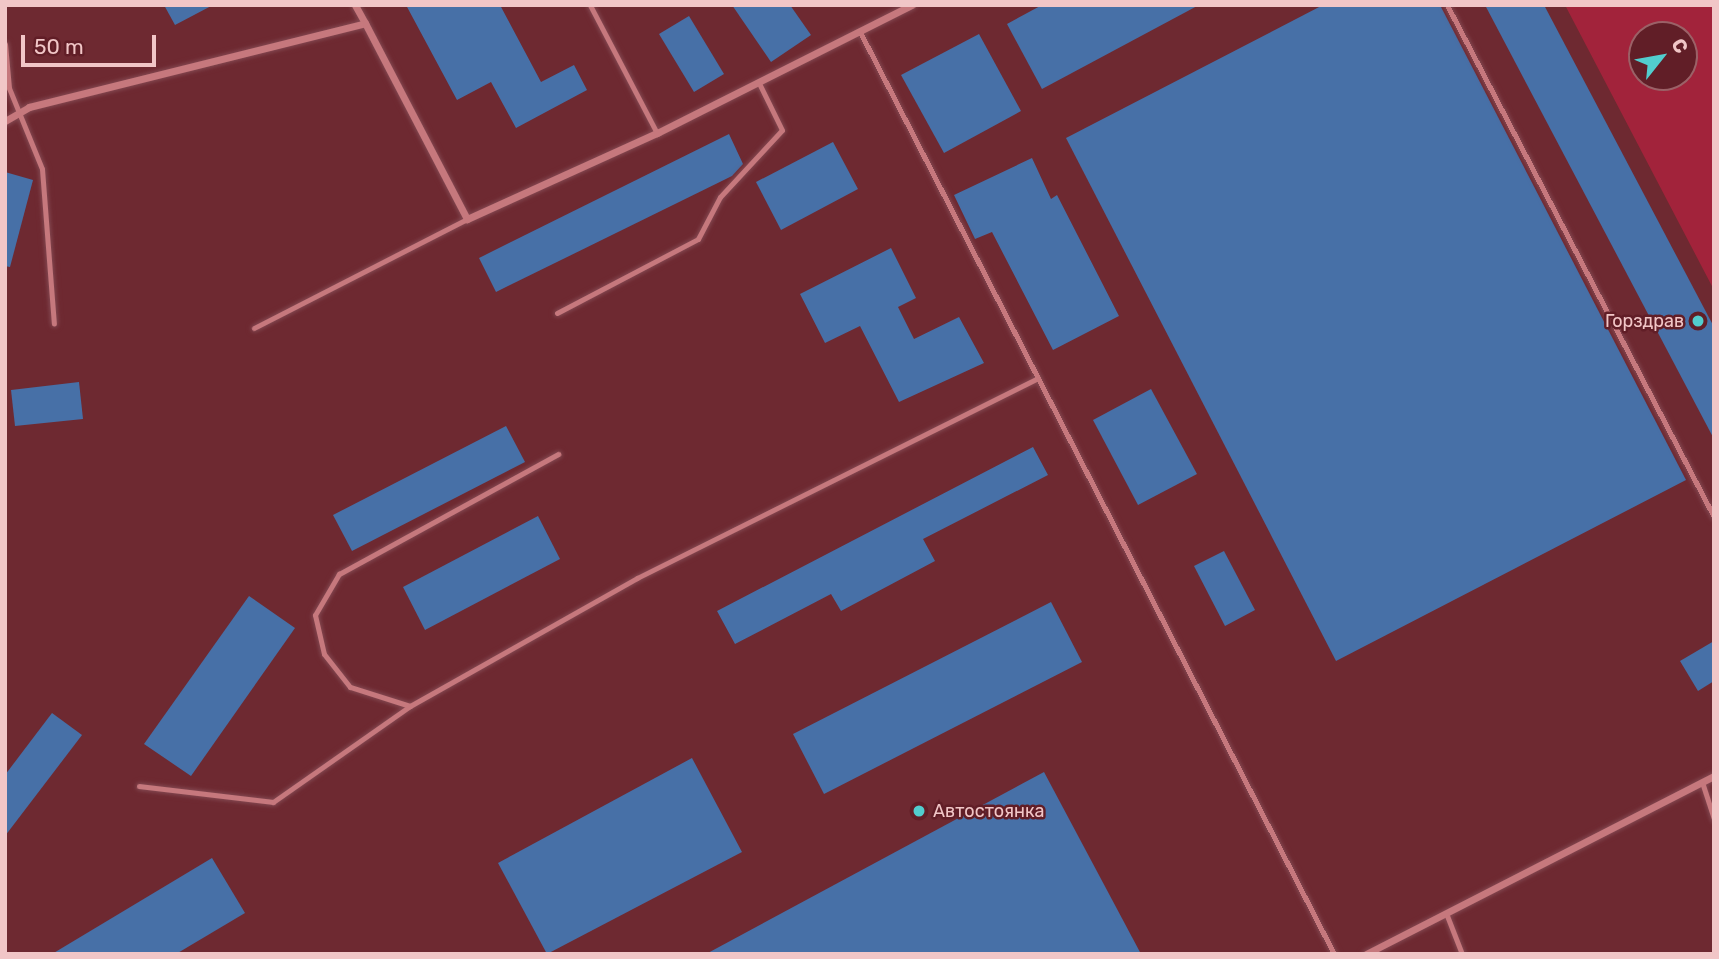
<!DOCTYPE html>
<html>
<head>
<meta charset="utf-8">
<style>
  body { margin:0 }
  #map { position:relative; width:1719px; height:959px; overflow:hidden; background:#6e2931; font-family:Rubik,sans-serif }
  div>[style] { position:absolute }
  .green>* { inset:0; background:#a2233b }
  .building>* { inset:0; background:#4770a7 }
  .roads { filter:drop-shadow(0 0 2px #834851) drop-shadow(0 0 2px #834851) }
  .lane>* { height:5px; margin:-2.5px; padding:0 2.5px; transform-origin:2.5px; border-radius:2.5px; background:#c6787d }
  .street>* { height:7px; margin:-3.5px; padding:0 3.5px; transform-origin:3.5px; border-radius:3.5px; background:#c6787d }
  .dots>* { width:19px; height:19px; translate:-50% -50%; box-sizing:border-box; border:4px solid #611e27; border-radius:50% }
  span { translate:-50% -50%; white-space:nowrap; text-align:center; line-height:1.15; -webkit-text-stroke:5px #611e27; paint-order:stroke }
  .poi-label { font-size:18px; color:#f1c6c7 }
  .right { translate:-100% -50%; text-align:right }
  .left { translate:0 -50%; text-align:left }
  .frame { position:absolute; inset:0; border:7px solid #f1c6c7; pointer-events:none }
  .north { position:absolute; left:1628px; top:21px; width:70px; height:70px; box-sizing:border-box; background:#611e27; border:2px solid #9b6167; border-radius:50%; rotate:59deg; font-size:19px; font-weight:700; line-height:28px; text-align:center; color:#f1c6c7 }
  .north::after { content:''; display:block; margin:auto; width:24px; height:32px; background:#52cdce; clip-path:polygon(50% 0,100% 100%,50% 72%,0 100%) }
  .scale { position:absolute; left:21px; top:35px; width:135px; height:32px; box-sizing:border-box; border:4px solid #f1c6c7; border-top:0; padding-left:9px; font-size:21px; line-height:24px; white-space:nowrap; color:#f1c6c7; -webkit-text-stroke:5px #611e27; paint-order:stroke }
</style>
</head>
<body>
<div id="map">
  <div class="green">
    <i style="clip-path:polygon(evenodd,1565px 5px,1714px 5px,1714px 290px,1565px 5px,1642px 35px,1684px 35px,1684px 77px,1642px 77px,1642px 35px)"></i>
  </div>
  <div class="building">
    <i style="clip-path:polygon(164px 5px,213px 5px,175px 25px)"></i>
    <i style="clip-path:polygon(406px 5px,500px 5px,541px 82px,574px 65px,587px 90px,516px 128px,491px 82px,457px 100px)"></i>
    <i style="clip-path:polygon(732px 5px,790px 5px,811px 35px,771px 62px)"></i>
    <i style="clip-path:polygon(1042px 5px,1199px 5px,1042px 89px,1007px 24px)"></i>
    <i style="clip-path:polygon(1323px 5px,1440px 5px,1686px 480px,1336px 661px,1066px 138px)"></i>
    <i style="clip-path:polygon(1485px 5px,1544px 5px,1714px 327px,1714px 439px)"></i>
    <i style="clip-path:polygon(689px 16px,724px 74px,694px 92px,659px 34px)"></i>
    <i style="clip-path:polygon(979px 34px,1021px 111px,944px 153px,901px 75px)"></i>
    <i style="clip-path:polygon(729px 134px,743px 164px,732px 176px,496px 292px,479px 258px)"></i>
    <i style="clip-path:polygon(833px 142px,858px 189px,781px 230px,756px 182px)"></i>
    <i style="clip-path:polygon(1032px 158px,1051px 199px,1057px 195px,1119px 316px,1053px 350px,992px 232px,975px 239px,954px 195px)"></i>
    <i style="clip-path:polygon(5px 172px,33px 180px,10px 267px,5px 266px)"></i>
    <i style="clip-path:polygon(891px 248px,916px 298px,898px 307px,914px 339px,959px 317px,984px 363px,899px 402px,860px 326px,825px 343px,800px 294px)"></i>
    <i style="clip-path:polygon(79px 382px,83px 419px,15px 426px,11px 390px)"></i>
    <i style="clip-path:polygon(1151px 389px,1197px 474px,1138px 505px,1093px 420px)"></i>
    <i style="clip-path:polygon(506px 426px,525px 462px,352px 551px,333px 515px)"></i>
    <i style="clip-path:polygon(1033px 447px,1048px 475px,923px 539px,935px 561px,841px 611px,831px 594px,735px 644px,717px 611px)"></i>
    <i style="clip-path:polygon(538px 516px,560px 559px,425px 630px,403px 587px)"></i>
    <i style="clip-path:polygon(1224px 551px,1255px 610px,1225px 626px,1194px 566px)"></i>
    <i style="clip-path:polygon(249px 596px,295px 628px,191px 776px,144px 744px)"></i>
    <i style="clip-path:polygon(1051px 602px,1082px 662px,824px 794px,793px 734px)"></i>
    <i style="clip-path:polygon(1714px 641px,1714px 681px,1698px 691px,1680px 661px)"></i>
    <i style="clip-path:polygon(52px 713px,82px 735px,5px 836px,5px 775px)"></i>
    <i style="clip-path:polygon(692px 758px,742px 852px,547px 954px,498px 863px)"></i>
    <i style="clip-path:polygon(1044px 772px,1141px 954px,706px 954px)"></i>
    <i style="clip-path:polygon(212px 858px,245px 913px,176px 954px,52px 954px)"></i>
  </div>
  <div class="roads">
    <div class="lane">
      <i style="left:590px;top:5px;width:144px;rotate:62.4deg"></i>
      <i style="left:1447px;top:5px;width:577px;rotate:62.46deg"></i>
      <i style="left:860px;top:32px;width:1037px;rotate:62.79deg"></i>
      <i style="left:5px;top:44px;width:44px;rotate:84.8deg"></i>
      <i style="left:9px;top:88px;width:87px;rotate:67.8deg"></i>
      <i style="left:42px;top:169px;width:155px;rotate:85.6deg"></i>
      <i style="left:557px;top:313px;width:159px;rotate:-27.7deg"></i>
      <i style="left:698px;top:239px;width:47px;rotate:-62.4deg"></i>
      <i style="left:720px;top:197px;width:91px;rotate:-47.2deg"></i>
      <i style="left:782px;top:130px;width:52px;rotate:-116.1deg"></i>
      <i style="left:254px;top:328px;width:239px;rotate:-27.1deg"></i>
      <i style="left:410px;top:706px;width:63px;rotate:-162.4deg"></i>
      <i style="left:350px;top:687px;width:42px;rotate:-128.2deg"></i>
      <i style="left:324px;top:654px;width:40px;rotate:-103deg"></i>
      <i style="left:315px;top:615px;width:48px;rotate:-59.7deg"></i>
      <i style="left:339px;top:574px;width:250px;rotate:-28.7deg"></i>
      <i style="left:1702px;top:782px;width:39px;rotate:72deg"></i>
      <i style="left:139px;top:786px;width:135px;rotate:6.8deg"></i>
      <i style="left:273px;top:802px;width:167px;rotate:-35deg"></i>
      <i style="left:410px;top:706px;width:261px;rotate:-29.4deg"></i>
      <i style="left:637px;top:578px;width:448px;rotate:-26.5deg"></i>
      <i style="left:1446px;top:913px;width:44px;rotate:68.7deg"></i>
    </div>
    <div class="street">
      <i style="left:355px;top:5px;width:21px;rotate:61deg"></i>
      <i style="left:5px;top:121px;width:28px;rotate:-30deg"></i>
      <i style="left:29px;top:107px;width:346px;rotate:-14deg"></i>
      <i style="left:365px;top:23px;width:221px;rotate:62.5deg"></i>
      <i style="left:467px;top:219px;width:209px;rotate:-24.4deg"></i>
      <i style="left:657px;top:133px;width:285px;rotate:-26.7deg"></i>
      <i style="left:1366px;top:954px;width:391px;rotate:-27.1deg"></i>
    </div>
  </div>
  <div class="dots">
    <i style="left:1698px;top:321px;background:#52cdce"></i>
    <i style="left:919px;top:811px;background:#52cdce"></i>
  </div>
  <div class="poi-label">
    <span class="right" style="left:1684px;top:321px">Горздрав</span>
    <span class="left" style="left:933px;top:811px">Автостоянка</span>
  </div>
  <div class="frame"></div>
  <div class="north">С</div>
  <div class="scale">50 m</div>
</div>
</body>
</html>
